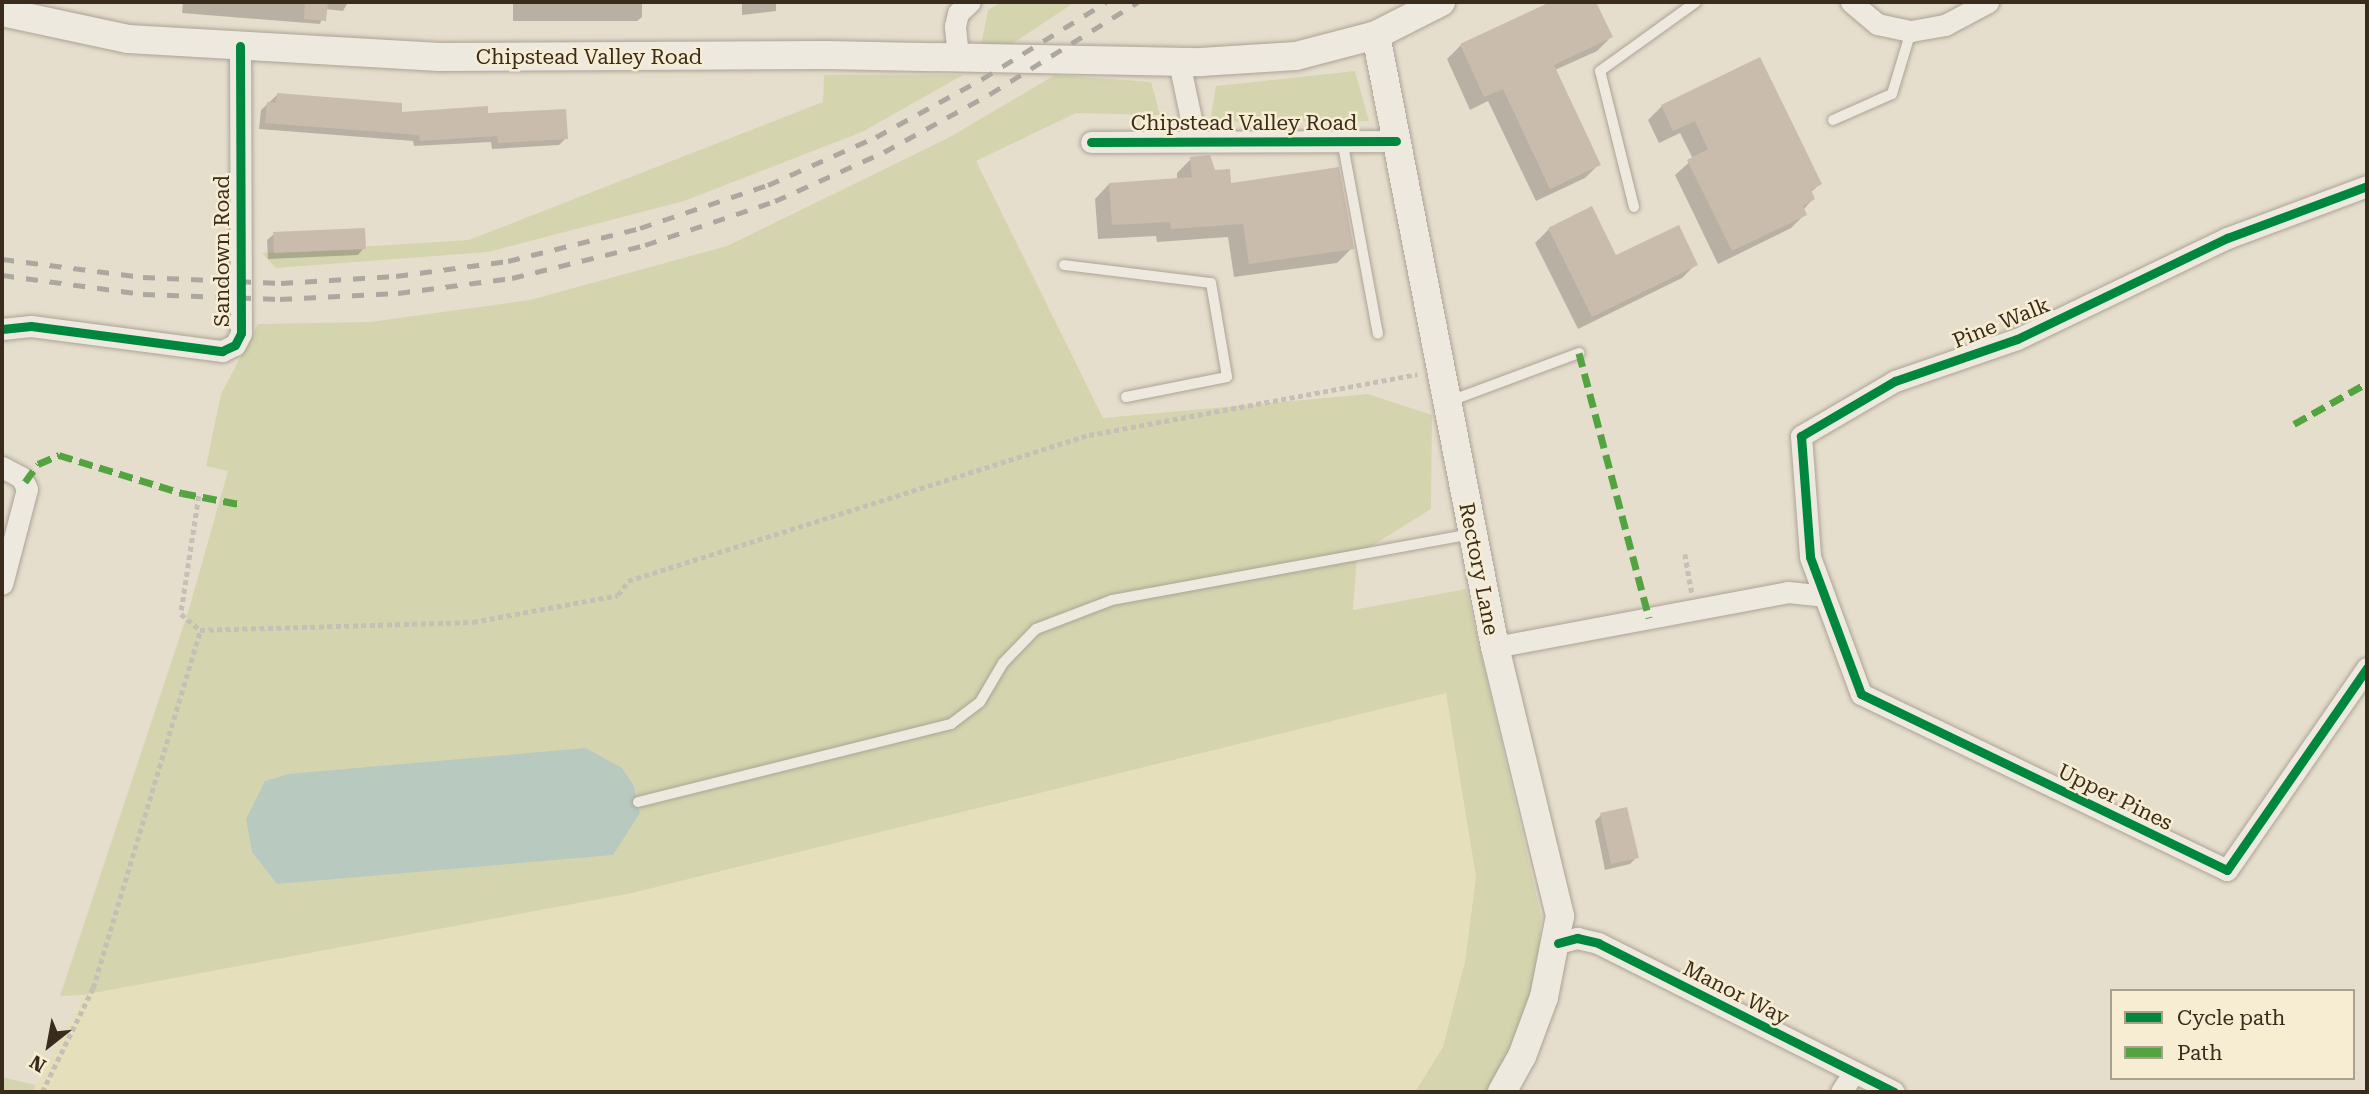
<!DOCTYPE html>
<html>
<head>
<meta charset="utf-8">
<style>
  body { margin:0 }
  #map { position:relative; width:2369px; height:1094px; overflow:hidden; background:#e6decc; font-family:"Roboto Serif",serif }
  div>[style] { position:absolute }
  .farmland>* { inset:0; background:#e6dfbc }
  .green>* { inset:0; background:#d4d5ae }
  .water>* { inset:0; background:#b8cabf }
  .shadow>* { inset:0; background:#0003 }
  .building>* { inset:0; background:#c9bcad }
  .path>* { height:4.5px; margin-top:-2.25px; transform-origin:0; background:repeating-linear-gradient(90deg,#c6bfb5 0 5px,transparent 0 8.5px) }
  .roads { filter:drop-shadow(0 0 2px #aba395) drop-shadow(0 0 2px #aba395) }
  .lane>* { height:10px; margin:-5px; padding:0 5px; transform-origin:5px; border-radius:5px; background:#ede9df }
  .street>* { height:21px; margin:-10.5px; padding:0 10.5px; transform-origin:10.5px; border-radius:10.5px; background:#ede9df }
  .secondary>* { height:28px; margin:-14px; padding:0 14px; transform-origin:14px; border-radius:14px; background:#ede9df }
  .rail>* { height:5px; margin-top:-2.5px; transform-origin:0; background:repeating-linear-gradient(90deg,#aca89f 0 12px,transparent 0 24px) }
  .quiet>* { height:7px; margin-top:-3.5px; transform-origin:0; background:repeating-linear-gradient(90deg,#53a441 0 14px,transparent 0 21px) }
  .cycleway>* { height:9px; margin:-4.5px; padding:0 4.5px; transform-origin:4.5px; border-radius:4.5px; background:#00873e }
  span { translate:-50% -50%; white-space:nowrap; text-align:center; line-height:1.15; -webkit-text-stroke:5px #f7edd2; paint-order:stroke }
  .street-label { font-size:21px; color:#392c1d }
  .frame { position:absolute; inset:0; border:4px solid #392c1d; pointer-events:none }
  .legend { position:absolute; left:2110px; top:989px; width:245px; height:91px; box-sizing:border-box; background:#f7edd2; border:2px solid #aba08a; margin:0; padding:9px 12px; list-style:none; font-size:21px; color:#392c1d }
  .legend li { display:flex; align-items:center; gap:14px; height:35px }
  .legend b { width:35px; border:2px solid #aba08a }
  .north { position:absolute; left:14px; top:1010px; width:70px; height:70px; -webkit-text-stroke:5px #f7edd2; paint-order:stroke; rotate:211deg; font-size:19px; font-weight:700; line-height:28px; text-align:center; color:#392c1d }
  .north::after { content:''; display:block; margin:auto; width:24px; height:32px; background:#392c1d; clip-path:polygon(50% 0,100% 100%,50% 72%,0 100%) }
</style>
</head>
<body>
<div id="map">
  <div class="farmland">
    <i style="clip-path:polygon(1446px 693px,1476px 877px,1465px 962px,1443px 1047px,1415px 1092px,33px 1092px,83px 995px,633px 893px)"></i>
  </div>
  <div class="green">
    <i style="clip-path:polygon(1002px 2px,1075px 2px,1012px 44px,981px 45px,988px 10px)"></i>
    <i style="clip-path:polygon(1355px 71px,1369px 121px,1210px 122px,1216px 86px)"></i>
    <i style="clip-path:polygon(824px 75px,963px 75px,862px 132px,684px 201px,488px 252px,276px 268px,262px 253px,469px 240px,823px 102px)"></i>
    <i style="clip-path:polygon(evenodd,1055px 75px,1151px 82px,1160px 115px,1076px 113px,976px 161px,1103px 418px,1368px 394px,1432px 415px,1431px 509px,1357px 555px,1353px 610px,1466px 589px,1541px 916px,1537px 973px,1518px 1039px,1487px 1092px,1415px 1092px,1443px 1047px,1465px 962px,1476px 877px,1446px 693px,632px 893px,83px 995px,60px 996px,189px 609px,228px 471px,206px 466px,221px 394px,258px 324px,370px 322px,530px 300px,727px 246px,950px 137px,1055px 75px,634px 786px,640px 813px,246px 819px,254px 805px,634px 786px)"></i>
    <i style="clip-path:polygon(2px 1077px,35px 1085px,33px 1092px,2px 1092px)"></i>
  </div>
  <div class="water">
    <i style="clip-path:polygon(586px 748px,622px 768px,634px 786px,640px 813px,613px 855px,277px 884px,252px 852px,246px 819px,265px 781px,288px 774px)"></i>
  </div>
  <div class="shadow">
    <i style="clip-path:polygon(183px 2px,348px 2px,343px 11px,325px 9px,320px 24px,182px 13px)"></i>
    <i style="clip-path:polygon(513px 2px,642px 2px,642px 17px,637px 21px,513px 21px)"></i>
    <i style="clip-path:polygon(742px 2px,776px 2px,776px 11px,742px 15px)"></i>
    <i style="clip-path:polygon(1554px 2px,1594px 2px,1611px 37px,1597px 51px,1555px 70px,1599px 164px,1585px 178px,1536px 201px,1488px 101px,1470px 110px,1447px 59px,1461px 45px)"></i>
    <i style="clip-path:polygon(1759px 59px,1820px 184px,1810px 193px,1813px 199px,1803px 210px,1805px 214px,1791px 228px,1718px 264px,1675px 175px,1693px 159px,1680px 133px,1659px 143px,1648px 120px,1662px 106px)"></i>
    <i style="clip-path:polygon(277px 95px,400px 113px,486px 115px,566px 138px,559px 145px,492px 149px,491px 142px,414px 146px,413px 141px,259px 129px,261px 110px)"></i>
    <i style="clip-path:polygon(1191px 159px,1229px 185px,1352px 248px,1337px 263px,1234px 277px,1228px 237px,1157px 242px,1156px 236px,1098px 239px,1095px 199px,1109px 184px,1177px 180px,1177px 173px)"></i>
    <i style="clip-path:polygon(1549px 229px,1615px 258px,1696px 264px,1682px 278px,1578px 329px,1535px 243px)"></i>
    <i style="clip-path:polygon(274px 234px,364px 248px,358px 255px,268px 259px,267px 240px)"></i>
    <i style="clip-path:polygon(1601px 815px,1637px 857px,1630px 864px,1605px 870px,1595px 821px)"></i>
  </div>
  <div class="building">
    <i style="clip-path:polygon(305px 2px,328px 2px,326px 21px,304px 19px)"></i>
    <i style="clip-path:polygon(1550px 2px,1596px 2px,1613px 37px,1554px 65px,1601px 165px,1550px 189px,1503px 89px,1484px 97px,1460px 44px)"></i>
    <i style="clip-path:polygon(1760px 57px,1822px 184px,1811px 190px,1815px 199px,1803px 206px,1807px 215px,1732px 251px,1687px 160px,1708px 149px,1695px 121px,1673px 131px,1661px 105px)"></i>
    <i style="clip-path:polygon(277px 93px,402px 103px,402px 112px,488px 106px,488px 113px,566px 109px,568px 139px,498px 143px,497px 136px,420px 141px,419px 135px,265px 123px,267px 102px,276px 103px)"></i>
    <i style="clip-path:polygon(1210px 155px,1215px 170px,1230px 169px,1231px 183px,1339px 167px,1354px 249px,1249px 264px,1243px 224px,1171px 229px,1170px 222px,1112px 225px,1109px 183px,1192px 177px,1190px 157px)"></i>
    <i style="clip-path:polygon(1592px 206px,1616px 255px,1679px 225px,1698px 265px,1592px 317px,1548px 228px)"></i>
    <i style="clip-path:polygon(365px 228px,366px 249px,274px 253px,273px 232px)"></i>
    <i style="clip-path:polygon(1627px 807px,1639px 858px,1611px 864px,1600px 813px)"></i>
  </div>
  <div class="path">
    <i style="left:199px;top:496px;width:119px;rotate:98.7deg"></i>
    <i style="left:181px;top:614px;width:25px;rotate:40deg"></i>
    <i style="left:200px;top:630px;width:273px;rotate:-1.7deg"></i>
    <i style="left:473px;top:622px;width:147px;rotate:-10.5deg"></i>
    <i style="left:618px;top:595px;width:17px;rotate:-54deg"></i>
    <i style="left:628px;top:581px;width:484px;rotate:-17.6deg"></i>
    <i style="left:1089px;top:435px;width:334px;rotate:-10.5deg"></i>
    <i style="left:1685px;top:554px;width:39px;rotate:80deg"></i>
    <i style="left:42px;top:1092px;width:116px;rotate:-63.9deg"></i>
    <i style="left:93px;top:988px;width:373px;rotate:-73.3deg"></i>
  </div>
  <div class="roads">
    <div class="lane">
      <i style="left:1833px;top:120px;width:64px;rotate:-23.8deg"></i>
      <i style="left:1892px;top:94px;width:66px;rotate:-73.2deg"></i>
      <i style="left:1342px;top:140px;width:197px;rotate:79.5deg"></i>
      <i style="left:1634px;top:207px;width:140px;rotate:-104deg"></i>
      <i style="left:1600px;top:71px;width:118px;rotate:-35.7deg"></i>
      <i style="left:1064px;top:265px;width:148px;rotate:7deg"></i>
      <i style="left:1211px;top:283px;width:95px;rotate:80.3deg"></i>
      <i style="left:1227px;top:377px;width:103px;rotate:168.8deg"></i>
      <i style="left:1450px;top:401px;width:138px;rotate:-20.4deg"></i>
      <i style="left:638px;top:802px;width:323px;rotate:-14deg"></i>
      <i style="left:951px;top:724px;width:36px;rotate:-37deg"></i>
      <i style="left:980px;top:702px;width:45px;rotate:-59.5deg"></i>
      <i style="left:1003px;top:663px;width:47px;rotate:-45.9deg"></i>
      <i style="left:1036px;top:629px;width:81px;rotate:-20.9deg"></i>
      <i style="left:1112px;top:600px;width:366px;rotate:-10.4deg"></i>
    </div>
    <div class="street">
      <i style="left:1851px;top:2px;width:34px;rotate:40deg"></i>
      <i style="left:1877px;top:24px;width:35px;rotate:12deg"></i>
      <i style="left:1911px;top:31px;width:35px;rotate:-10deg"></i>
      <i style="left:1945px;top:25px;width:49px;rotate:-28.1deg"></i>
      <i style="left:958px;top:56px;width:30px;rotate:-96deg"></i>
      <i style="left:955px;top:26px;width:13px;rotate:-77deg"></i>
      <i style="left:958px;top:13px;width:16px;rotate:-43deg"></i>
      <i style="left:1179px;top:62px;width:78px;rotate:78.1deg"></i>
      <i style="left:1091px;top:142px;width:305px;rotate:-0.2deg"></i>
      <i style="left:2367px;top:186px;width:149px;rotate:159.6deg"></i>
      <i style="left:2227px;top:238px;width:233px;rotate:154.3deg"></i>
      <i style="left:2017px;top:339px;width:129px;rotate:161deg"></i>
      <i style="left:1895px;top:381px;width:109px;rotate:149.7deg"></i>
      <i style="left:1801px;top:436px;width:121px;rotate:85.7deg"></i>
      <i style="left:1810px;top:557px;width:146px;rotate:69.6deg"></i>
      <i style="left:1861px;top:694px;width:406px;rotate:25.7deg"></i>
      <i style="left:2227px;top:870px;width:246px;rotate:-55.3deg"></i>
      <i style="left:2px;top:329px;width:29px;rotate:-6deg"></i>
      <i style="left:31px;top:326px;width:193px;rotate:7.5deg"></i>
      <i style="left:222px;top:351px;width:14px;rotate:-25deg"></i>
      <i style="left:235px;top:345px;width:13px;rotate:-63deg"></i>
      <i style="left:241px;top:333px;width:287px;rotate:-90.2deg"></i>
      <i style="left:2px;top:467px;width:21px;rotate:28deg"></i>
      <i style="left:21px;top:477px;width:13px;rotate:63deg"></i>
      <i style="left:27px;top:489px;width:98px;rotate:104.7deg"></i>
      <i style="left:1495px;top:647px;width:298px;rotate:-10.6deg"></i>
      <i style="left:1788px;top:592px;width:36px;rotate:6deg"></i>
      <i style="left:1558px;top:943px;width:20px;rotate:-15deg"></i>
      <i style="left:1577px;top:938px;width:22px;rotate:13deg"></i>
      <i style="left:1598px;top:943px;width:331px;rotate:26.7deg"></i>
      <i style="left:1841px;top:1092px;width:24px;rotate:-57deg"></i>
    </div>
    <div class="secondary">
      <i style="left:2px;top:12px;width:129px;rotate:12.1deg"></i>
      <i style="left:128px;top:39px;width:312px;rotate:3.3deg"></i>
      <i style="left:439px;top:57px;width:386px;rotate:-0.3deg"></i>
      <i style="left:825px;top:55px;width:376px;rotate:1.1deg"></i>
      <i style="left:1201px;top:62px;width:95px;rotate:-3.6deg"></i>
      <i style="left:1296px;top:56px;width:83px;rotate:-14.7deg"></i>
      <i style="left:1376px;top:35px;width:73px;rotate:-26.9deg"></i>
      <i style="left:1376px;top:35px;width:623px;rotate:79deg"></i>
      <i style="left:1495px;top:647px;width:277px;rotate:76.4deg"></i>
      <i style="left:1560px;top:916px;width:83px;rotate:101.2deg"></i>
      <i style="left:1544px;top:997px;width:63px;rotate:110.4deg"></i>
      <i style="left:1522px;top:1056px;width:41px;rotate:119.1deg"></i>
    </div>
  </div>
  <div class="rail">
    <i style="left:2px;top:259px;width:142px;rotate:7.3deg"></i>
    <i style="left:143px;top:277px;width:138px;rotate:2.5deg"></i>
    <i style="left:281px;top:283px;width:115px;rotate:-3.5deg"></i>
    <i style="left:396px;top:276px;width:113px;rotate:-7.6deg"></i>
    <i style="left:508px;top:261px;width:136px;rotate:-14deg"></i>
    <i style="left:640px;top:228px;width:135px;rotate:-18.6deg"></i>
    <i style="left:768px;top:185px;width:118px;rotate:-24deg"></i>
    <i style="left:876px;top:137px;width:121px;rotate:-28.7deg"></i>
    <i style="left:982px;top:79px;width:146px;rotate:-31.8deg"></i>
    <i style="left:2px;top:275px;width:142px;rotate:7.7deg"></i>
    <i style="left:143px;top:294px;width:137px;rotate:2.1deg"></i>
    <i style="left:280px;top:299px;width:118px;rotate:-2.9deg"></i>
    <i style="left:398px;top:293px;width:115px;rotate:-7.5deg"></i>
    <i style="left:512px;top:278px;width:137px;rotate:-13.9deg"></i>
    <i style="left:645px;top:245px;width:137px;rotate:-18.7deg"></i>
    <i style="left:775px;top:201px;width:120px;rotate:-24.2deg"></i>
    <i style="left:884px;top:152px;width:121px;rotate:-28.7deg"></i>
    <i style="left:990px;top:94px;width:174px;rotate:-31.9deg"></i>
  </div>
  <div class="quiet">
    <i style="left:1579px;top:353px;width:274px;rotate:75.2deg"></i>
    <i style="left:2294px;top:424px;width:84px;rotate:-29.3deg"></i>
    <i style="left:25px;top:482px;width:22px;rotate:-54deg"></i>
    <i style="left:38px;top:464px;width:23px;rotate:-23deg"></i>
    <i style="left:59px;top:455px;width:129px;rotate:17.2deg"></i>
    <i style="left:182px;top:493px;width:58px;rotate:10.9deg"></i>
  </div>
  <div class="cycleway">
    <i style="left:1091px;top:142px;width:305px;rotate:-0.2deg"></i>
    <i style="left:2367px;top:186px;width:149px;rotate:159.6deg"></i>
    <i style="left:2227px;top:238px;width:233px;rotate:154.3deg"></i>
    <i style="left:2017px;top:339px;width:129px;rotate:161deg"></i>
    <i style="left:1895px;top:381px;width:109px;rotate:149.7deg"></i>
    <i style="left:1801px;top:436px;width:121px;rotate:85.7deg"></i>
    <i style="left:1810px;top:557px;width:146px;rotate:69.6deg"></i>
    <i style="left:1861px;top:694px;width:406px;rotate:25.7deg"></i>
    <i style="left:2227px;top:870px;width:246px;rotate:-55.3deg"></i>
    <i style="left:2px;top:329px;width:29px;rotate:-6deg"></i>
    <i style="left:31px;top:326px;width:193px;rotate:7.5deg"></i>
    <i style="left:222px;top:351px;width:14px;rotate:-25deg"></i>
    <i style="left:235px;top:345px;width:13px;rotate:-63deg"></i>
    <i style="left:241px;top:333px;width:287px;rotate:-90.2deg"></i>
    <i style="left:1558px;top:943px;width:20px;rotate:-15deg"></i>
    <i style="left:1577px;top:938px;width:22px;rotate:13deg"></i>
    <i style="left:1598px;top:943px;width:331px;rotate:26.7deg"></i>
  </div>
  <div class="street-label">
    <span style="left:589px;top:57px">Chipstead Valley Road</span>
    <span style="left:1244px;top:123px">Chipstead Valley Road</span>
    <span style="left:222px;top:251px;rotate:-90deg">Sandown Road</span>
    <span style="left:2001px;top:323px;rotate:-22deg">Pine Walk</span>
    <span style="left:1479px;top:569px;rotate:79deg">Rectory Lane</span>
    <span style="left:2115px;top:797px;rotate:26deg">Upper Pines</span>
    <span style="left:1736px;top:993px;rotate:27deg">Manor Way</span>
  </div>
  <div class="frame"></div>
  <ul class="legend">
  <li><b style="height:9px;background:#00873e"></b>Cycle path</li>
  <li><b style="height:9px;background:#53a441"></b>Path</li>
  </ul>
  <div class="north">N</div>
</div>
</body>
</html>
